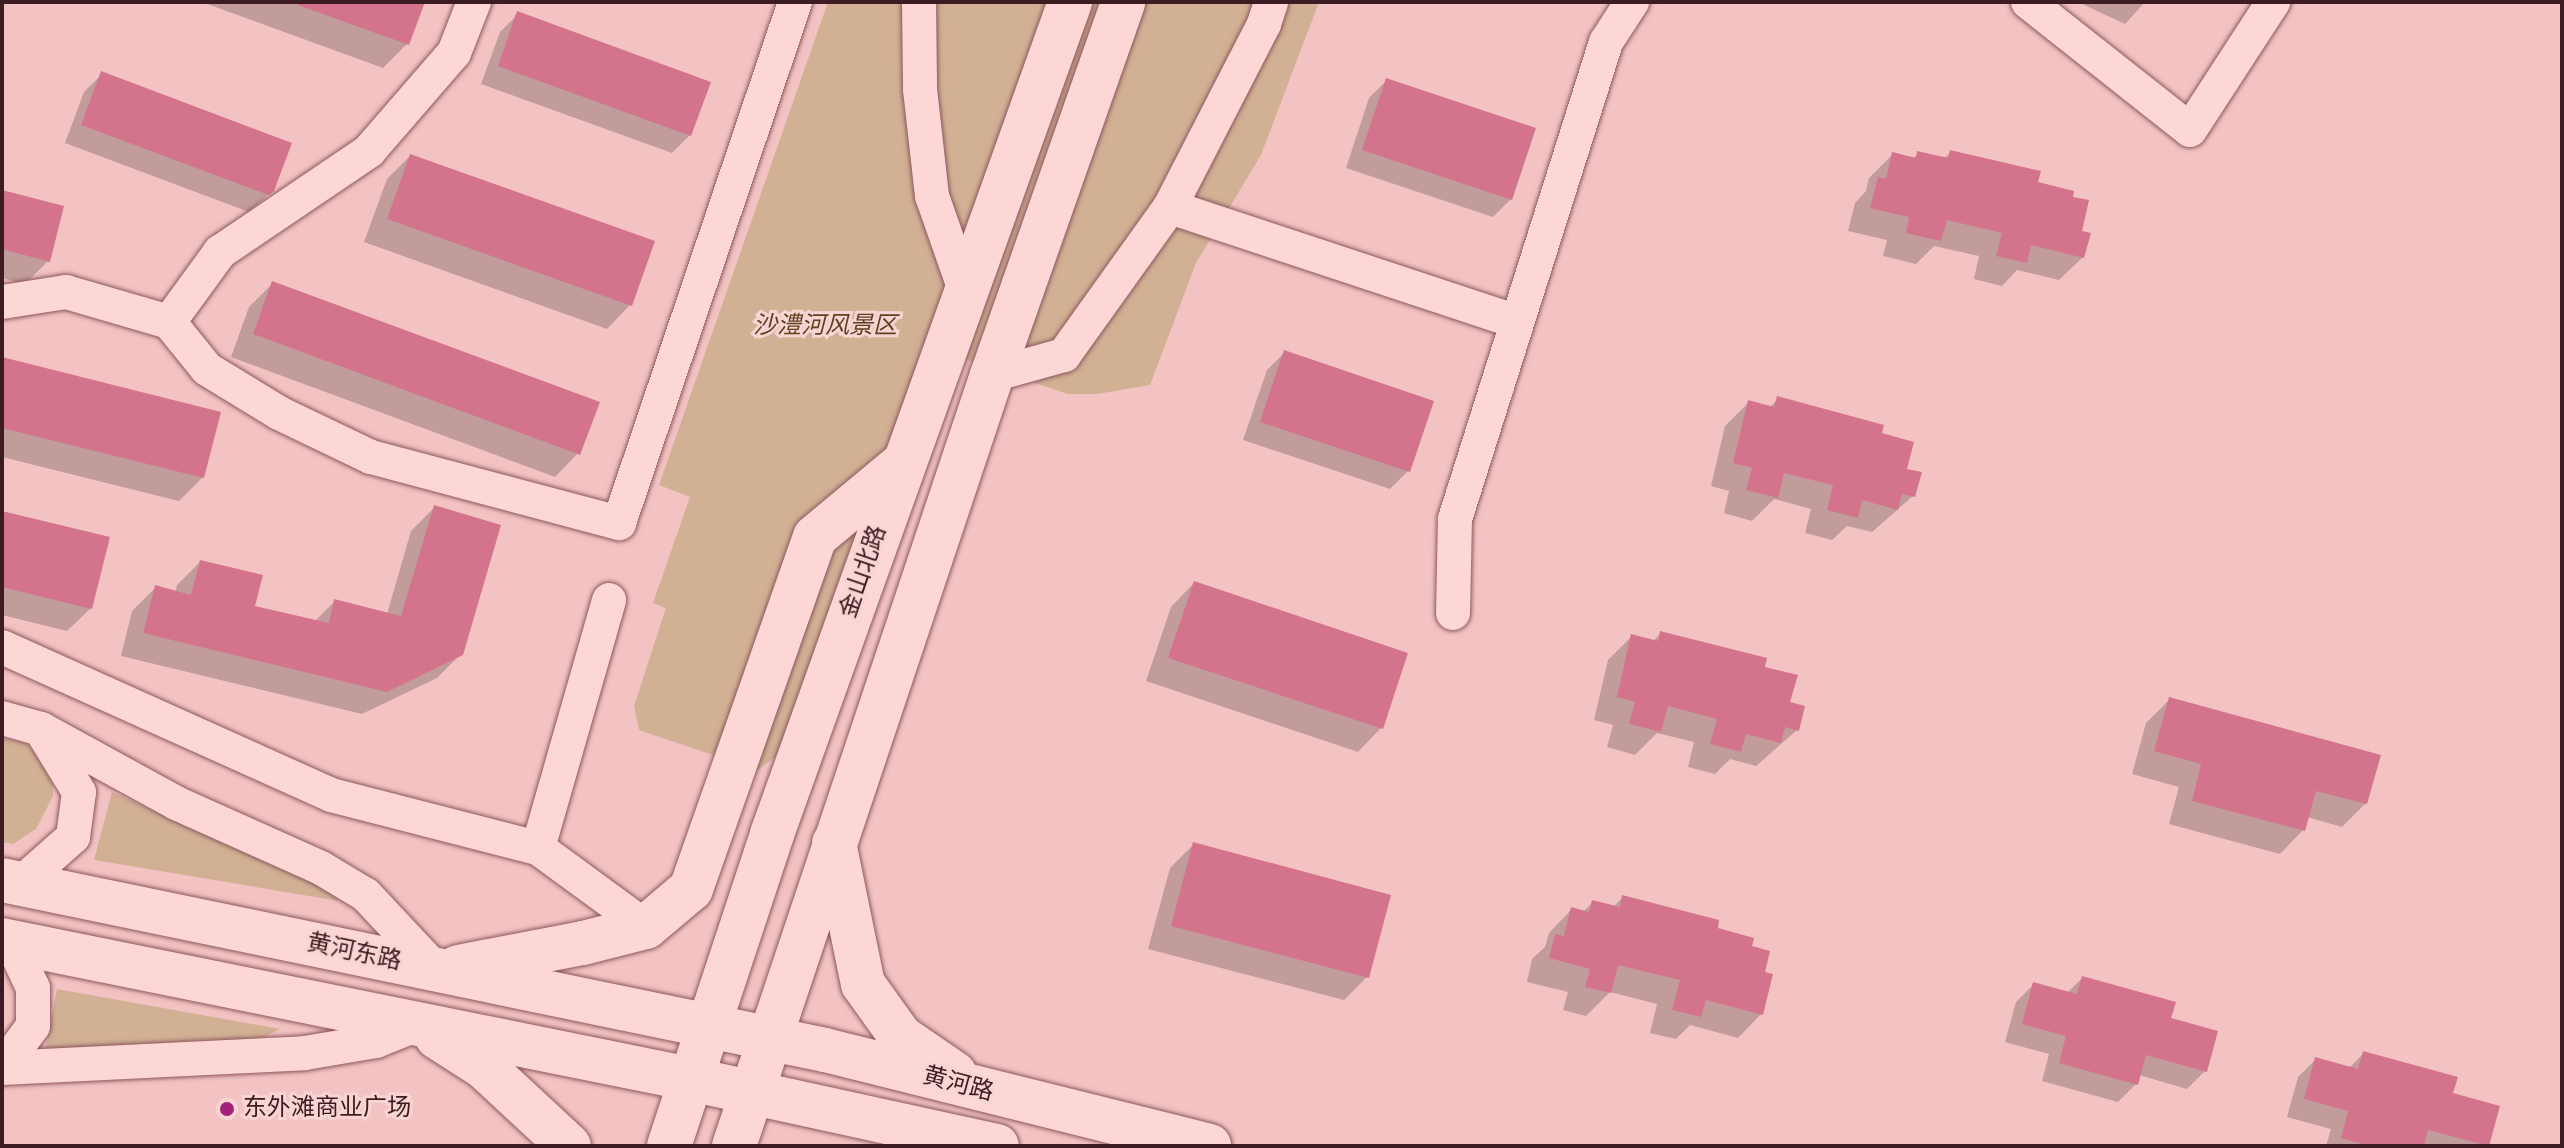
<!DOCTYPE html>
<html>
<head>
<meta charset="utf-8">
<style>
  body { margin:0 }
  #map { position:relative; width:2564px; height:1148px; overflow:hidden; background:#f2c3c2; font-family:Spectral,"Noto Sans SC",serif }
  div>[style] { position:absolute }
  .green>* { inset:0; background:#d2b094 }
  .shadow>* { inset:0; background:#0003 }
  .building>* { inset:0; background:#d4748c }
  .roads { filter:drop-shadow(0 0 2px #8e575e) drop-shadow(0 0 2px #8e575e) }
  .minor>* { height:34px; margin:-17px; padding:0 17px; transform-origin:17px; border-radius:17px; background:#fcd7d6 }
  .secondary>* { height:44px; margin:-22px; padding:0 22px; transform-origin:22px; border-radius:22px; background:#fcd7d6 }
  .dots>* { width:22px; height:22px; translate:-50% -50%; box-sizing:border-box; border:4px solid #f9d4d2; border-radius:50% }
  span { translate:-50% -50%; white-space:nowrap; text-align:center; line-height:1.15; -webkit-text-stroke:6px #f9d4d2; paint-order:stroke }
  .park-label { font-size:24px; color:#5b4321; font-style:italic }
  .street-label { font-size:24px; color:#3c1c22 }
  .poi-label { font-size:24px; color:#3c1c22 }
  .left { translate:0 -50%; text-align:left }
  .frame { position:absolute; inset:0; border:4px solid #3c1c22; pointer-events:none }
</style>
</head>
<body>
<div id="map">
  <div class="green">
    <i style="clip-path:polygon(828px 2px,1319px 2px,1261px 155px,1196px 263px,1150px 385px,1097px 394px,1068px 394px,929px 347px,785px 749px,758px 770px,639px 730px,634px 706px,666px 608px,653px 603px,690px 497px,659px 485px)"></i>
    <i style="clip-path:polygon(2px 738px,25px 743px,52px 768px,53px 796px,36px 829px,13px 844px,2px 842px)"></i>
    <i style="clip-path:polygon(112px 792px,326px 888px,339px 901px,94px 860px)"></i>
    <i style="clip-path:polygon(57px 989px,280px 1029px,256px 1041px,45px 1053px)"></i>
  </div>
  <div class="shadow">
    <i style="clip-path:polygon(202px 2px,422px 2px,407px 44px,383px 68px)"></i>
    <i style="clip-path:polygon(2078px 2px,2145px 2px,2125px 24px)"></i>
    <i style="clip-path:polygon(518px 14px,690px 135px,672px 153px,481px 84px,500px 32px)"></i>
    <i style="clip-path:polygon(102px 74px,273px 190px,249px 212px,65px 143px,84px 92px)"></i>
    <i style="clip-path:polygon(1387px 80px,1511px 199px,1493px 217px,1346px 168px,1369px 98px)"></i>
    <i style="clip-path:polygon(1951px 152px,2071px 198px,2083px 257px,2059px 280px,2017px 270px,2002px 286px,1974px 279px,1979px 256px,1934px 246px,1916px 264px,1883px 256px,1887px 240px,1848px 231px,1855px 203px,1866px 191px,1869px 178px,1893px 154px,1912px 159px,1918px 154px,1943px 159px)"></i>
    <i style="clip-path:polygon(410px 156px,652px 242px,630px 305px,607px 329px,364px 242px,387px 179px)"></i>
    <i style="clip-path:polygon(2px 192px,48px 261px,25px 284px,2px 278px)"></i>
    <i style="clip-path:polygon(273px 283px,578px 453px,555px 477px,231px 357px,249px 307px)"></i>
    <i style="clip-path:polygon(1285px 352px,1408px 471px,1390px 489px,1243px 440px,1267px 370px)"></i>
    <i style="clip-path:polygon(2px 359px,203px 477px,179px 501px,2px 457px)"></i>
    <i style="clip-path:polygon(1778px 399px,1879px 434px,1905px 470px,1913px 496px,1872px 532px,1847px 526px,1832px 540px,1805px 533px,1811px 509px,1774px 499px,1752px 521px,1724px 513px,1729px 491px,1711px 486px,1725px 426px,1749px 402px,1769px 408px)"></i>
    <i style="clip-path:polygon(435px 507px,461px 654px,437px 678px,362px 714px,121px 656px,132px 611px,155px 588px,175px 593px,177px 585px,200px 562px,253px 607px,314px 622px,335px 601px,387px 614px,411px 531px)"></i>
    <i style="clip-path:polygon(2px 513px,91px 608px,67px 631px,2px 615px)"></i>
    <i style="clip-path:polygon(1194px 583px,1381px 728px,1358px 752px,1146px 681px,1171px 607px)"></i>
    <i style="clip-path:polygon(1661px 633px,1763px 668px,1788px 704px,1797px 730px,1756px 766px,1730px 759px,1715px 774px,1688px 767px,1694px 742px,1657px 733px,1635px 755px,1607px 747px,1613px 725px,1594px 720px,1608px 660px,1632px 636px,1652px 642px)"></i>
    <i style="clip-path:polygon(2169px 700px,2366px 803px,2342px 827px,2307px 817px,2303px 830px,2280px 854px,2169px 824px,2179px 787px,2132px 774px,2146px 723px)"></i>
    <i style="clip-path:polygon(1194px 844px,1367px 977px,1344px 1000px,1148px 949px,1170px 868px)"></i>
    <i style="clip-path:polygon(1623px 897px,1715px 930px,1750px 948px,1762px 973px,1761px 1014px,1738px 1038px,1690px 1025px,1676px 1039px,1650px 1033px,1657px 1004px,1610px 992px,1586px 1016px,1563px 1010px,1568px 992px,1527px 982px,1532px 959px,1545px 947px,1549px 933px,1572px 909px,1583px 912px,1593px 902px,1613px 907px)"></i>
    <i style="clip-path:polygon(2082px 978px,2169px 1020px,2205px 1071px,2187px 1089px,2139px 1075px,2136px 1084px,2118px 1102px,2042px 1081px,2049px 1054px,2005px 1042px,2016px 1002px,2034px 984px,2067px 993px)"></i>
    <i style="clip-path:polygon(2364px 1053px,2451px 1095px,2498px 1108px,2487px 1146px,2326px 1146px,2331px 1129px,2287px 1117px,2298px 1077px,2316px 1059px,2349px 1068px)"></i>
  </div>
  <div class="building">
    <i style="clip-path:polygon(299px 2px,425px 2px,409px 45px,298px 5px)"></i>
    <i style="clip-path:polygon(517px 11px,711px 82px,691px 136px,498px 66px)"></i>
    <i style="clip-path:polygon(101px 71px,292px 143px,274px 191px,269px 195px,81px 125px)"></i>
    <i style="clip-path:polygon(1386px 78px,1536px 128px,1512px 200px,1362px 150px)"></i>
    <i style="clip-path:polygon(1950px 150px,2041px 171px,2038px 182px,2074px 191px,2073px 197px,2089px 200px,2082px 231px,2091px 233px,2084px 258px,2031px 245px,2027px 263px,1996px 256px,2002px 233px,1947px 220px,1941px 241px,1906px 233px,1909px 217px,1870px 208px,1878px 177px,1886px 179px,1892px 152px,1916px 158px,1917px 151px,1948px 158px)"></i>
    <i style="clip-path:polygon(410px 154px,655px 241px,632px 306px,387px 219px)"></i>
    <i style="clip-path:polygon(2px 190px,64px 206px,50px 262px,2px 249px)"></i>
    <i style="clip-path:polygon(272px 281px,600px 402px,580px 455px,253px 334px)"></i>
    <i style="clip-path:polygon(1284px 350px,1434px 401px,1410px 472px,1260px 422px)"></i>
    <i style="clip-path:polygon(2px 357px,221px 412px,204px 478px,2px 428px)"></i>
    <i style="clip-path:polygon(1777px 396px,1884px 425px,1882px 433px,1914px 442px,1907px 469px,1922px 472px,1915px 497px,1902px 494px,1898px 510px,1862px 500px,1858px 518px,1827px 510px,1833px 485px,1784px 473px,1778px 498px,1746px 490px,1752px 468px,1733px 463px,1748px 400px,1774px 407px)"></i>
    <i style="clip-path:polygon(434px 505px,501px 525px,463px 655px,387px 692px,143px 633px,155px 585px,191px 595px,200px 560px,263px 575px,255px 606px,329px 623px,334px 599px,401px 616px)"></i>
    <i style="clip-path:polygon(2px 511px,110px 537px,92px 609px,2px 587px)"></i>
    <i style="clip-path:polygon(1194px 581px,1408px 653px,1383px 729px,1168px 658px)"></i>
    <i style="clip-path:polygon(1660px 631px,1767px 658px,1765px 667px,1798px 675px,1790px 702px,1805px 706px,1799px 731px,1785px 727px,1781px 743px,1746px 734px,1741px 752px,1710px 744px,1717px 719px,1668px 706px,1661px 732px,1629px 724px,1635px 702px,1617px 697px,1631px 634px,1658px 641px)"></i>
    <i style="clip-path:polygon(2169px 697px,2381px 755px,2367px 804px,2316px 791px,2305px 831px,2192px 801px,2201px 764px,2154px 751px)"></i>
    <i style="clip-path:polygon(1193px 842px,1391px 895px,1369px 978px,1171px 926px)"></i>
    <i style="clip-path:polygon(1622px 895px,1719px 920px,1718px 928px,1754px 938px,1752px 946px,1770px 951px,1765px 972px,1773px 974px,1763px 1015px,1706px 1000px,1701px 1017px,1672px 1010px,1680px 980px,1618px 965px,1611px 993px,1585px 987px,1590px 969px,1549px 958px,1555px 934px,1564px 936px,1571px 907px,1589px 912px,1592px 900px,1620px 907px)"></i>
    <i style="clip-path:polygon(2082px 976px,2176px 1002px,2171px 1018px,2218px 1031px,2207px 1072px,2146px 1055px,2138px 1085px,2059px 1063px,2066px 1036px,2022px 1024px,2033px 982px,2077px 994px)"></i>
    <i style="clip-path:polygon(2363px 1051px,2458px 1077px,2453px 1093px,2500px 1106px,2489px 1146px,2428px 1130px,2424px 1146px,2369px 1146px,2341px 1138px,2348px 1111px,2304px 1099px,2315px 1057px,2358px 1069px)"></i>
  </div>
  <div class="roads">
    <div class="minor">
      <i style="left:919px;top:2px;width:87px;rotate:89.3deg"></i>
      <i style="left:920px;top:89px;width:108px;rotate:83.6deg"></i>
      <i style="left:932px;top:196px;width:103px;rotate:70.7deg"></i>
      <i style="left:2028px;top:2px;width:206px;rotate:38.3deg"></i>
      <i style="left:2190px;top:130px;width:153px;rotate:-57deg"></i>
      <i style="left:1170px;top:207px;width:363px;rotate:18.3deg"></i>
      <i style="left:2px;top:302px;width:65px;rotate:-8.9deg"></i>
      <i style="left:66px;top:292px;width:107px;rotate:16.2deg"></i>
      <i style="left:169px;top:322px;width:60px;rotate:51deg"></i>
      <i style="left:207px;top:369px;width:84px;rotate:31.4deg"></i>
      <i style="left:279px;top:413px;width:102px;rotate:25.6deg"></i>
      <i style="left:371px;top:457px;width:257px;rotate:14.9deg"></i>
      <i style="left:619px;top:523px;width:550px;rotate:-71.33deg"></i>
      <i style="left:169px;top:322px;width:87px;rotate:-53.9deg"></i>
      <i style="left:220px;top:252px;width:180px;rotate:-34.1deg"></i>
      <i style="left:369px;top:151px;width:130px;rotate:-49.1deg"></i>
      <i style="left:454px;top:53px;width:55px;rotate:-68.6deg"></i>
      <i style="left:992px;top:375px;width:75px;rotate:-15.5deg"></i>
      <i style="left:1064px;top:355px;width:182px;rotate:-54.4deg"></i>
      <i style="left:1170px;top:207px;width:206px;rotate:-62.8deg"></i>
      <i style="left:1264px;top:24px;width:23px;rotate:-72deg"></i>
      <i style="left:1453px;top:613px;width:94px;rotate:-88.8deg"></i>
      <i style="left:1455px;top:519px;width:500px;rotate:-72.43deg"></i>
      <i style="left:1606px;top:42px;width:48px;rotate:-57deg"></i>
      <i style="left:2px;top:647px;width:361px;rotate:24.2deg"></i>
      <i style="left:331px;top:795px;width:214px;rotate:14.4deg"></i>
      <i style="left:538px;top:848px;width:134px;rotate:36.2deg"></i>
      <i style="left:2px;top:718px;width:41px;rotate:15.8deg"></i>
      <i style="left:41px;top:729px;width:154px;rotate:28.7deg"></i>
      <i style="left:176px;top:803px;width:159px;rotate:24.1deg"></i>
      <i style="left:321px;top:868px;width:52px;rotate:31deg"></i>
      <i style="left:366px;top:895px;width:104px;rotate:46.9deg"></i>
      <i style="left:538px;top:848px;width:258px;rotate:-74deg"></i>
      <i style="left:20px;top:884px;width:71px;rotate:-41.6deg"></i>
      <i style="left:73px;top:837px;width:45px;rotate:-82.4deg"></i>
      <i style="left:79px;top:792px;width:69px;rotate:-121.4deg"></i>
      <i style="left:2px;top:1068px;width:303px;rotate:-2.8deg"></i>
      <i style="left:305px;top:1053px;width:72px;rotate:-9.6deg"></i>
      <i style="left:376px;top:1041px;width:45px;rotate:-22deg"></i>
      <i style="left:2px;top:1068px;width:52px;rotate:-53.6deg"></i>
      <i style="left:33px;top:1026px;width:38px;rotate:-90deg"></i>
      <i style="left:33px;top:988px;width:52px;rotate:-115.1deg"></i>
    </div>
    <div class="secondary">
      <i style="left:834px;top:843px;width:144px;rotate:78.4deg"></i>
      <i style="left:863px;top:984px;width:65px;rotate:54.4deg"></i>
      <i style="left:901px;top:1037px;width:65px;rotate:34.4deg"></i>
      <i style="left:2px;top:880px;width:840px;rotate:11.67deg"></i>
      <i style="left:825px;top:1050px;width:396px;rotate:14deg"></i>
      <i style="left:2px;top:940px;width:702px;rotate:11.42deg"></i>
      <i style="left:690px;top:1079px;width:314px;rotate:12.3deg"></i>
      <i style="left:458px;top:967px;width:127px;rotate:-10.9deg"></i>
      <i style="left:583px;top:943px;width:65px;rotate:-14.3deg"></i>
      <i style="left:646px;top:927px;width:59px;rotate:-40.2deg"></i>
      <i style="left:691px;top:889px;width:373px;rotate:-70.6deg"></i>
      <i style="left:815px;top:537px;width:111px;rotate:-39.9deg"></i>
      <i style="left:437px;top:1037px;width:56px;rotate:32.6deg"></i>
      <i style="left:484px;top:1067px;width:116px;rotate:42.9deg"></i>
      <i style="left:669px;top:1146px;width:329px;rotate:-71.7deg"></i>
      <i style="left:772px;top:834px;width:884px;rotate:-70.29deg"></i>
      <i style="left:734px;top:1146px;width:813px;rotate:-71.5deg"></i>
      <i style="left:992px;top:375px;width:395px;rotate:-70.6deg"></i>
    </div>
  </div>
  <div class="dots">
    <i style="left:227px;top:1109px;background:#a32179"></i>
  </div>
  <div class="park-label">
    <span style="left:825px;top:327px">沙澧河风景区</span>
  </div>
  <div class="street-label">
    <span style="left:864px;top:572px;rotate:-71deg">金山北路</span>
    <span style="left:354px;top:953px;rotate:12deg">黄河东路</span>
    <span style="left:958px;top:1085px;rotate:15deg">黄河路</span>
  </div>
  <div class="poi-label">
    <span class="left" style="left:243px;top:1109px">东外滩商业广场</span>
  </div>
  <div class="frame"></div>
</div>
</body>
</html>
